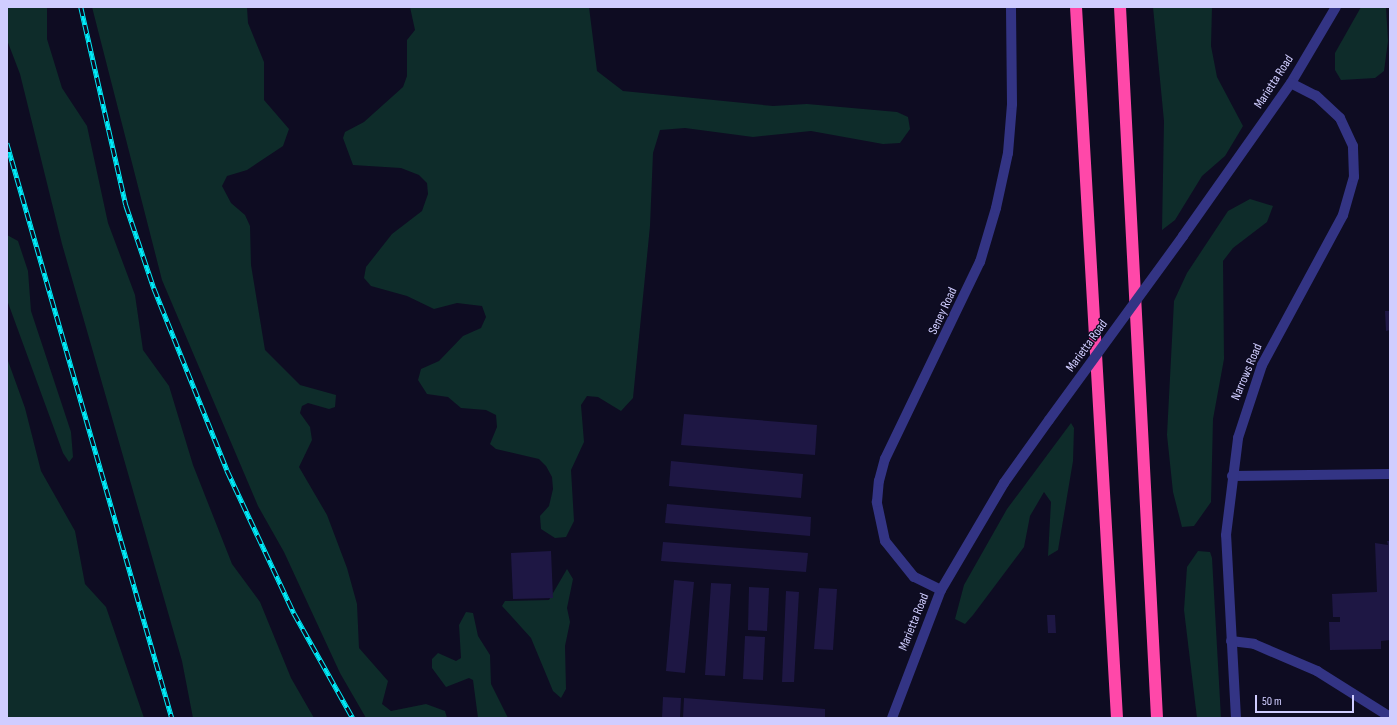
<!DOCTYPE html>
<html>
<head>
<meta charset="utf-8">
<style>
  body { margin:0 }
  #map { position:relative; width:1397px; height:725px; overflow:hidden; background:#0e0c22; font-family:"Sofia Sans Condensed",sans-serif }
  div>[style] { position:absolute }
  .green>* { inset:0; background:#0e2c2a }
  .building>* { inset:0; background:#1e1744 }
  .minor>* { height:10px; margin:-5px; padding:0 5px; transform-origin:5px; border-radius:5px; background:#333484 }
  .highway>* { height:12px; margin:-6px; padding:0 6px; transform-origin:6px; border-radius:6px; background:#ff48a9 }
  .rail>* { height:4.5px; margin-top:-2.25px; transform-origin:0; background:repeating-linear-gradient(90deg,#0e0c22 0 9px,#00ebf8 0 18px); box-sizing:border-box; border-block:1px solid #00ebf8 }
  .minor-bridge>* { height:10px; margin:-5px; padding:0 5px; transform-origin:5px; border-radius:5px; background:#333484 }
  span { translate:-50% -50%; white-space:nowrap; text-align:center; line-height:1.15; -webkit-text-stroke:3px #0e0c22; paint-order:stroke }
  .street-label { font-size:13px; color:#d0cdff }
  .frame { position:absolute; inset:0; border:8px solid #d0cdff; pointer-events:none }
  .scale { position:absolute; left:1255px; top:695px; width:99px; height:18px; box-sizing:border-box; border:2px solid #d0cdff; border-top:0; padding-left:5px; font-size:12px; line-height:14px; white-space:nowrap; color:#d0cdff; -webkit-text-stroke:3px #0e0c22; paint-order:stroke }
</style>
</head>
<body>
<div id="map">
  <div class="green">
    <i style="clip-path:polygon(7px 7px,47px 7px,47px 39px,62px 88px,87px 126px,108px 223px,135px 295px,143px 350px,169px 386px,193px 465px,232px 564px,260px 602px,291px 678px,314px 718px,193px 718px,182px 661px,62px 244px,20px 74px,7px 40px)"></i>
    <i style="clip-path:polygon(92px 7px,247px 7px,248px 23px,264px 62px,264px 100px,289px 129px,283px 146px,247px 170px,227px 176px,222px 186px,231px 203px,245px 215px,250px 226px,251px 265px,265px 350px,300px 385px,336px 395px,335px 407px,329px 409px,308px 403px,302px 406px,300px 413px,310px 427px,312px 440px,299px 467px,327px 515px,347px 568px,357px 604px,359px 648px,388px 681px,382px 704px,391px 711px,426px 704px,445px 711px,447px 718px,366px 718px,340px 673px,284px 552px,258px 506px,162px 280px)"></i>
    <i style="clip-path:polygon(410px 7px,589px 7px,597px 71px,623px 91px,773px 106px,807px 104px,897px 112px,908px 117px,910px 129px,900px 143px,883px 144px,811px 131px,753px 137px,685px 128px,660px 130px,653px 153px,650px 226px,633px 398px,621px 411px,598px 397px,587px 396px,581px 405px,584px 442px,571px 470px,574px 521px,566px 537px,555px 538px,541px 529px,540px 516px,549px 506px,553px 489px,552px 477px,546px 466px,539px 459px,496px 449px,490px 444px,497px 427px,496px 415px,486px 410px,461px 408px,448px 397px,427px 394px,418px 380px,421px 369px,439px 361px,463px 336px,481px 328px,486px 317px,482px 306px,457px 303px,434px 309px,407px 296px,371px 286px,364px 278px,366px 267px,392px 234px,422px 211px,428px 194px,427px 183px,419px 175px,401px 168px,353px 165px,343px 138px,345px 132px,364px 122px,403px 87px,407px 76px,407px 40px,415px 30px)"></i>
    <i style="clip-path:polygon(1153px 7px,1212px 7px,1211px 46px,1217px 77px,1243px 126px,1225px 156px,1202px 176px,1175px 220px,1162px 230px,1164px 121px)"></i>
    <i style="clip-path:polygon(1361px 7px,1386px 7px,1388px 41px,1384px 71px,1375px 78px,1341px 80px,1335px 70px,1335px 53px)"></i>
    <i style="clip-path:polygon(1250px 199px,1273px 206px,1267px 222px,1233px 248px,1223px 261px,1224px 359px,1213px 419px,1211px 502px,1194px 526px,1182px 527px,1173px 492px,1167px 435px,1174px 301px,1187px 273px,1228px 211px)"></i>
    <i style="clip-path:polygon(7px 235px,18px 241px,28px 271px,31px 311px,71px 432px,73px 457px,69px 462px,63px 453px,7px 300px)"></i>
    <i style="clip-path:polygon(7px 358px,25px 408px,41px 471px,75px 531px,85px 584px,106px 607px,144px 718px,7px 718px)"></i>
    <i style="clip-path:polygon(1071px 423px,1074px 428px,1073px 461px,1058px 550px,1048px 556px,1051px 502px,1044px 492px,1030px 516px,1024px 547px,973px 615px,965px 624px,955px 619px,964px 585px,1007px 509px)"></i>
    <i style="clip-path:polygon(1198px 551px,1210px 552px,1212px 558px,1221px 718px,1197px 718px,1184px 610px,1187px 567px)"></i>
    <i style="clip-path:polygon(567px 569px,573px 579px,567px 608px,570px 622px,565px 646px,566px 689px,561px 698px,553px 691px,531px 638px,502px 606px,505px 601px,549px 600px)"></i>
    <i style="clip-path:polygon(466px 612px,473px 613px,478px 636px,490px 655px,491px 684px,508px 718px,478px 718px,473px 680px,469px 678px,446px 687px,432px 668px,432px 659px,438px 653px,456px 661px,461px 658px,459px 625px)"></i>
  </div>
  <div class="building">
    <i style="clip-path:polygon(1385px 311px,1390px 311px,1390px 330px,1386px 331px)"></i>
    <i style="clip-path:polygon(684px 414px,817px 425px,815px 455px,681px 445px)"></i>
    <i style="clip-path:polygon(671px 461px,803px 474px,801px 498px,669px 486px)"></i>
    <i style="clip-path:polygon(667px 504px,811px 517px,810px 536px,665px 523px)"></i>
    <i style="clip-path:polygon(1387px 541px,1390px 541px,1390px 640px,1381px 641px,1381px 649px,1330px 650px,1329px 622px,1340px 622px,1340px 617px,1333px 617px,1332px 594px,1377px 592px,1375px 543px,1388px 545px)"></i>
    <i style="clip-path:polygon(663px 542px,808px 553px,806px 572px,661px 561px)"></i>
    <i style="clip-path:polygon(551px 551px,553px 598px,513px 599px,511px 553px)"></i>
    <i style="clip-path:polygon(674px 580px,694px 582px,685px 673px,666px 671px)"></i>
    <i style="clip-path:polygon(711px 583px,731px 584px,725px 676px,705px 675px)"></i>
    <i style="clip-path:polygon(749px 587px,769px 588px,767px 631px,748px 630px)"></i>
    <i style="clip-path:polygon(819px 588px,837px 589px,833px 650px,814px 649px)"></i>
    <i style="clip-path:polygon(786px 591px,799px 592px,794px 682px,782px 682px)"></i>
    <i style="clip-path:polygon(1047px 615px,1055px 615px,1056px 633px,1048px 633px)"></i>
    <i style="clip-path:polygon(745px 636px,765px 637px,763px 680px,743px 679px)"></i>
    <i style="clip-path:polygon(663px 697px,681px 698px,680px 718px,662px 718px)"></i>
    <i style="clip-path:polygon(684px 698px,825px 709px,825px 718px,683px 718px)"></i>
  </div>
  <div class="minor">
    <i style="left:1183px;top:236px;width:187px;rotate:-54.8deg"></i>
    <i style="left:1291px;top:83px;width:88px;rotate:-59.4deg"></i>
    <i style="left:1232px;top:476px;width:158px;rotate:-0.7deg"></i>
    <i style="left:941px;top:590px;width:30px;rotate:-154deg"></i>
    <i style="left:914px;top:577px;width:46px;rotate:-128.9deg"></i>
    <i style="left:885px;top:541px;width:40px;rotate:-102deg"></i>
    <i style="left:877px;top:502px;width:21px;rotate:-85deg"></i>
    <i style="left:879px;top:481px;width:23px;rotate:-75deg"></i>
    <i style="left:885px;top:459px;width:219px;rotate:-64.3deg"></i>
    <i style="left:980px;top:262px;width:56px;rotate:-73.5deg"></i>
    <i style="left:996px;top:208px;width:56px;rotate:-77.7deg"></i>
    <i style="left:1008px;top:153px;width:49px;rotate:-85.3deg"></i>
    <i style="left:1012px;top:104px;width:97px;rotate:-90.6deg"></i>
    <i style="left:1231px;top:641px;width:23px;rotate:7deg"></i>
    <i style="left:1254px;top:644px;width:69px;rotate:23.2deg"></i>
    <i style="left:1317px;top:671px;width:86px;rotate:32.2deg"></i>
    <i style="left:892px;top:718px;width:137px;rotate:-69.1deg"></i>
    <i style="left:941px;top:590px;width:124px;rotate:-59.5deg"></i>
    <i style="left:1004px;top:483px;width:77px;rotate:-54.5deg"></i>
    <i style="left:1236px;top:718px;width:183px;rotate:-93.1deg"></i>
    <i style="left:1226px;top:535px;width:98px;rotate:-82.9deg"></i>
    <i style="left:1238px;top:438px;width:77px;rotate:-71.8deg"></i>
    <i style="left:1262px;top:365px;width:170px;rotate:-61.6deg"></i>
    <i style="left:1343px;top:215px;width:40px;rotate:-74deg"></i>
    <i style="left:1354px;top:177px;width:31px;rotate:-92deg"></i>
    <i style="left:1353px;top:146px;width:31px;rotate:-115deg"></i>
    <i style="left:1340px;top:118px;width:33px;rotate:-137deg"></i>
    <i style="left:1316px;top:96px;width:28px;rotate:-153deg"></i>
  </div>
  <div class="highway">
    <i style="left:1076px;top:7px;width:712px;rotate:86.7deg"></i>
    <i style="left:1120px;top:7px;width:712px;rotate:87.02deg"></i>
  </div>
  <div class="rail">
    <i style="left:81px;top:7px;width:203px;rotate:77.2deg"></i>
    <i style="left:126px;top:205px;width:88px;rotate:71.4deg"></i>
    <i style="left:154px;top:288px;width:196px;rotate:68.1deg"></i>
    <i style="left:227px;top:470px;width:158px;rotate:64.9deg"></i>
    <i style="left:294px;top:613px;width:120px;rotate:60.7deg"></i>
    <i style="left:7px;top:143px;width:598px;rotate:73.99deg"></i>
  </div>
  <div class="minor-bridge">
    <i style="left:1049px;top:420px;width:228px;rotate:-53.9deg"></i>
  </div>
  <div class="street-label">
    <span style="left:1274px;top:82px;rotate:-57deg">Marietta Road</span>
    <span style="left:943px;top:311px;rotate:-65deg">Seney Road</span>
    <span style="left:1087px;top:346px;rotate:-54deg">Marietta Road</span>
    <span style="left:1247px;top:372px;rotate:-67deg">Narrows Road</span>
    <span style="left:914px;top:622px;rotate:-68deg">Marietta Road</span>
  </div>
  <div class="frame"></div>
  <div class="scale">50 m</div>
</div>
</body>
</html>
